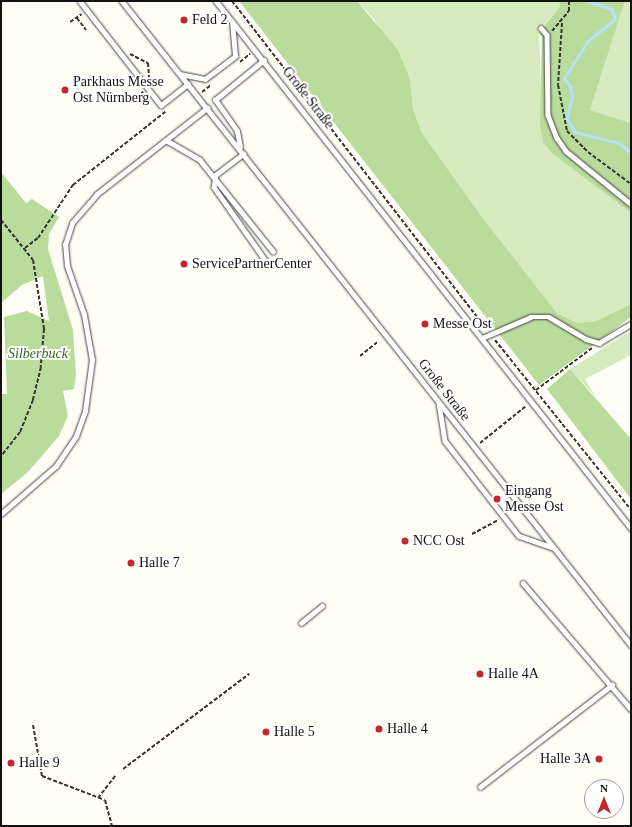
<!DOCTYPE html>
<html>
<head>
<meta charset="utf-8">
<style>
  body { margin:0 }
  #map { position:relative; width:632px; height:827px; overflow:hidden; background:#fffdf5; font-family:"Times New Roman",serif }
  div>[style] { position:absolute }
  .green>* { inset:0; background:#d5ebbd }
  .forest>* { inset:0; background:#b9dc9c }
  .stream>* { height:3px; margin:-1.5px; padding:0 1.5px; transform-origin:1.5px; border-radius:1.5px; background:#b9e0f7 }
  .path>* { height:2px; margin-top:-1px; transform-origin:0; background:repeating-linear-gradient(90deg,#333 0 4px,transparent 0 6px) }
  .roads { filter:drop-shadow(0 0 1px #444) drop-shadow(0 0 1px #444) }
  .lane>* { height:4.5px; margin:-2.25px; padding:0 2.25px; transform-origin:2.25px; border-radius:2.25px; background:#fff }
  .dots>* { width:11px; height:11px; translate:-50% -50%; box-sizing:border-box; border:2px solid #fff; border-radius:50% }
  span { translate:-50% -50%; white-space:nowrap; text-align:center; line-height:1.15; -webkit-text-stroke:4px #fff; paint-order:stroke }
  .poi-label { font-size:14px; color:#111 }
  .left { translate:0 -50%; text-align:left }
  .right { translate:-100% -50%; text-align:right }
  .street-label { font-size:14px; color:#111 }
  .park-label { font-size:14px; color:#2f6b1f; font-style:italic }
  .frame { position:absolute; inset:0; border:2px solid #111; pointer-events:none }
  .north { position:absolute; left:584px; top:779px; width:40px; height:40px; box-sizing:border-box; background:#fff; border:1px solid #a0a0a0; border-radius:50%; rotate:0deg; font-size:11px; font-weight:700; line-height:16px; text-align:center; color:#111 }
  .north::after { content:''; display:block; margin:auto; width:14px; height:18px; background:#c4262e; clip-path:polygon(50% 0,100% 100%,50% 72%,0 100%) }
</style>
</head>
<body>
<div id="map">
  <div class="green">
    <i style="clip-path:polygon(357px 1px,559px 1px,560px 6px,539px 32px,543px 142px,554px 155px,631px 213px,631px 304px,596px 321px,577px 323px,557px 313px,482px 217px,422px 133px,413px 109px,410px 79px,374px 19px)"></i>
    <i style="clip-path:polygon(625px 1px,631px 1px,631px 123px,590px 110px)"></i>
    <i style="clip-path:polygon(631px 331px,631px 355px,585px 379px,595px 396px,570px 369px)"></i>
  </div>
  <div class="forest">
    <i style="clip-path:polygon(239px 1px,357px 1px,398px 50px,410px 79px,413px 109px,422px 133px,482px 217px,557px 313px,577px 323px,596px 321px,631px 304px,631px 317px,539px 385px)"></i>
    <i style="clip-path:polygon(559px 1px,625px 1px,590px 110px,631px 123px,631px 213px,554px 155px,543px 143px,540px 123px,542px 37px,539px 33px,560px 6px)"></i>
    <i style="clip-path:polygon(1px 172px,26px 203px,32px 199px,59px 217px,49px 234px,48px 249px,73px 330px,76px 375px,74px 389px,63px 391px,68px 416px,59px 436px,28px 472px,1px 494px,1px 394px,7px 394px,4px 317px,27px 311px,49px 321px,43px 276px,22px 285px,1px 303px)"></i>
    <i style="clip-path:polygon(570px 369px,631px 439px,631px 499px,547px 389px)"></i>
  </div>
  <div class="stream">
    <i style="left:587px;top:1px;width:26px;rotate:18deg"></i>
    <i style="left:612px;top:9px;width:10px;rotate:73deg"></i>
    <i style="left:615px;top:19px;width:36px;rotate:141deg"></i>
    <i style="left:587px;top:42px;width:43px;rotate:122.6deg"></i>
    <i style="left:564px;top:78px;width:10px;rotate:53deg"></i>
    <i style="left:570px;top:86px;width:11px;rotate:80deg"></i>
    <i style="left:572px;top:97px;width:22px;rotate:106deg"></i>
    <i style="left:566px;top:118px;width:17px;rotate:57deg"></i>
    <i style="left:575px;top:132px;width:45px;rotate:14deg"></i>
    <i style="left:619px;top:143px;width:16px;rotate:40deg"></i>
  </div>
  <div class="path">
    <i style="left:232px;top:1px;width:415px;rotate:52.2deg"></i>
    <i style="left:77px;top:18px;width:15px;rotate:53deg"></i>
    <i style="left:70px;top:22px;width:14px;rotate:-34deg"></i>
    <i style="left:562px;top:23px;width:62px;rotate:93.7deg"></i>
    <i style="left:558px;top:85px;width:47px;rotate:78.9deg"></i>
    <i style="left:567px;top:131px;width:30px;rotate:45deg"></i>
    <i style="left:588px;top:152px;width:54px;rotate:36.7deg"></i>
    <i style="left:552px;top:31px;width:26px;rotate:-50deg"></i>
    <i style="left:569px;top:11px;width:10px;rotate:-90deg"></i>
    <i style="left:130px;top:54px;width:20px;rotate:27deg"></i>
    <i style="left:148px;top:63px;width:15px;rotate:86deg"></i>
    <i style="left:240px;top:62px;width:13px;rotate:-39deg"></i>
    <i style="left:202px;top:92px;width:11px;rotate:-38deg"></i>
    <i style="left:137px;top:97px;width:8px;rotate:-40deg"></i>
    <i style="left:1px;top:220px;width:51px;rotate:51.3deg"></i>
    <i style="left:33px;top:260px;width:70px;rotate:80.9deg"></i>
    <i style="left:44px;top:329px;width:38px;rotate:95deg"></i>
    <i style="left:41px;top:367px;width:34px;rotate:104deg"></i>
    <i style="left:33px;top:400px;width:35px;rotate:112deg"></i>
    <i style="left:20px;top:432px;width:31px;rotate:128deg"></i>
    <i style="left:25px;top:248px;width:16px;rotate:-38deg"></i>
    <i style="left:38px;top:238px;width:64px;rotate:-56.6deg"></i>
    <i style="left:73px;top:185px;width:119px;rotate:-38.5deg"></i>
    <i style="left:495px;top:340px;width:218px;rotate:51.3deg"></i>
    <i style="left:360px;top:356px;width:22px;rotate:-39deg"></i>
    <i style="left:536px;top:390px;width:70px;rotate:-36.9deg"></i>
    <i style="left:480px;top:443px;width:59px;rotate:-38.8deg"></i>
    <i style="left:472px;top:534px;width:30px;rotate:-28deg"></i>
    <i style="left:33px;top:725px;width:52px;rotate:80deg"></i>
    <i style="left:42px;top:776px;width:67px;rotate:20.9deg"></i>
    <i style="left:105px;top:800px;width:27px;rotate:75deg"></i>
    <i style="left:123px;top:769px;width:158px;rotate:-37deg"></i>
    <i style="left:98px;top:798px;width:28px;rotate:-52deg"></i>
  </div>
  <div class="roads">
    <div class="lane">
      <i style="left:80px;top:1px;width:132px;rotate:52.1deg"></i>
      <i style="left:161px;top:105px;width:34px;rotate:-38deg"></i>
      <i style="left:122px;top:1px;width:821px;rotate:51.68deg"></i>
      <i style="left:216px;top:1px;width:671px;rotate:51.78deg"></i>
      <i style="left:541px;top:28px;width:9px;rotate:49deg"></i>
      <i style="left:547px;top:35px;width:80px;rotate:89.3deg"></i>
      <i style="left:548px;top:115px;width:25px;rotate:69deg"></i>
      <i style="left:557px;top:138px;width:16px;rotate:55deg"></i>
      <i style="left:566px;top:151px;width:84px;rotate:39.2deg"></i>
      <i style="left:180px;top:74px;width:25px;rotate:11deg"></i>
      <i style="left:205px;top:79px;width:38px;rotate:-37deg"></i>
      <i style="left:235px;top:56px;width:34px;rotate:-95deg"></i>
      <i style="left:166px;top:140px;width:39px;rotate:30deg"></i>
      <i style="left:200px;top:160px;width:117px;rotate:51.3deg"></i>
      <i style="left:240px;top:147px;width:16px;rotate:-101deg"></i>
      <i style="left:237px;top:131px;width:38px;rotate:-125deg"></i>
      <i style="left:215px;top:100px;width:63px;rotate:-39.2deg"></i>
      <i style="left:244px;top:154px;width:35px;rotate:143deg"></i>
      <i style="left:216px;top:175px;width:12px;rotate:99deg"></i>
      <i style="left:214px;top:187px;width:94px;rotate:55deg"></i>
      <i style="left:482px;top:338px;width:53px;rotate:-23.2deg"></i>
      <i style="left:531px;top:317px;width:18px"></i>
      <i style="left:549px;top:317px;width:43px;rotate:30.7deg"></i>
      <i style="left:586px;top:339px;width:14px;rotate:17deg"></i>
      <i style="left:599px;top:343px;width:37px;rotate:-31deg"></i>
      <i style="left:439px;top:403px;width:38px;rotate:81deg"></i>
      <i style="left:445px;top:441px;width:120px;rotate:52.1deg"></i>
      <i style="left:519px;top:536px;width:37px;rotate:19deg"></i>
      <i style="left:1px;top:514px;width:73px;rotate:-41.1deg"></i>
      <i style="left:56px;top:466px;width:36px;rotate:-56deg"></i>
      <i style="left:76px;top:436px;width:27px;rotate:-70deg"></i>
      <i style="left:85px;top:411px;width:51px;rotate:-82.2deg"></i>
      <i style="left:92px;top:360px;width:46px;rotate:-100.1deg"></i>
      <i style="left:84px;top:315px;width:52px;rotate:-109.1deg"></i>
      <i style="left:67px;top:266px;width:21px;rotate:-95deg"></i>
      <i style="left:65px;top:245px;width:23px;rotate:-72deg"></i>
      <i style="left:72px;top:223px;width:38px;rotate:-49deg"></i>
      <i style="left:97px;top:194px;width:140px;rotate:-38deg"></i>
      <i style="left:523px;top:583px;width:166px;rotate:49.4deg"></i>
      <i style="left:301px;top:623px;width:27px;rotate:-39deg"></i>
      <i style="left:480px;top:787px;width:167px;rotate:-37.7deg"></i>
    </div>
  </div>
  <div class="dots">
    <i style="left:184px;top:20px;background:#c4262e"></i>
    <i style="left:65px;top:90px;background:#c4262e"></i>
    <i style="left:184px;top:264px;background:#c4262e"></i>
    <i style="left:425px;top:324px;background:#c4262e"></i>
    <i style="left:497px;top:499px;background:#c4262e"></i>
    <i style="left:405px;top:541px;background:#c4262e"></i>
    <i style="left:131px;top:563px;background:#c4262e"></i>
    <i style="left:480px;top:674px;background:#c4262e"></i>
    <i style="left:379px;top:729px;background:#c4262e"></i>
    <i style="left:266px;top:732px;background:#c4262e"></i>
    <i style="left:599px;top:759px;background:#c4262e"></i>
    <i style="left:11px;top:763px;background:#c4262e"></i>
  </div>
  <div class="poi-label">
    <span class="left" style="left:192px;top:20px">Feld 2</span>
    <span class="left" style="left:73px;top:90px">Parkhaus Messe<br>Ost Nürnberg</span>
    <span class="left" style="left:192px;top:264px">ServicePartnerCenter</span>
    <span class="left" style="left:433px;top:324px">Messe Ost</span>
    <span class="left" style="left:505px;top:499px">Eingang<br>Messe Ost</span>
    <span class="left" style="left:413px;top:541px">NCC Ost</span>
    <span class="left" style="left:139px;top:563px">Halle 7</span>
    <span class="left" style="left:488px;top:674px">Halle 4A</span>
    <span class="left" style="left:387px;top:729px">Halle 4</span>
    <span class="left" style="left:274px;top:732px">Halle 5</span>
    <span class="right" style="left:591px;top:759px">Halle 3A</span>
    <span class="left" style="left:19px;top:763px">Halle 9</span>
  </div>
  <div class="street-label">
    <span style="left:308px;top:98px;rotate:52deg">Große Straße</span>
    <span style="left:444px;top:390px;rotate:52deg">Große Straße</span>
  </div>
  <div class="park-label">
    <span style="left:38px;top:354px">Silberbuck</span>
  </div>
  <div class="frame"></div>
  <div class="north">N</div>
</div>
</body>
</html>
